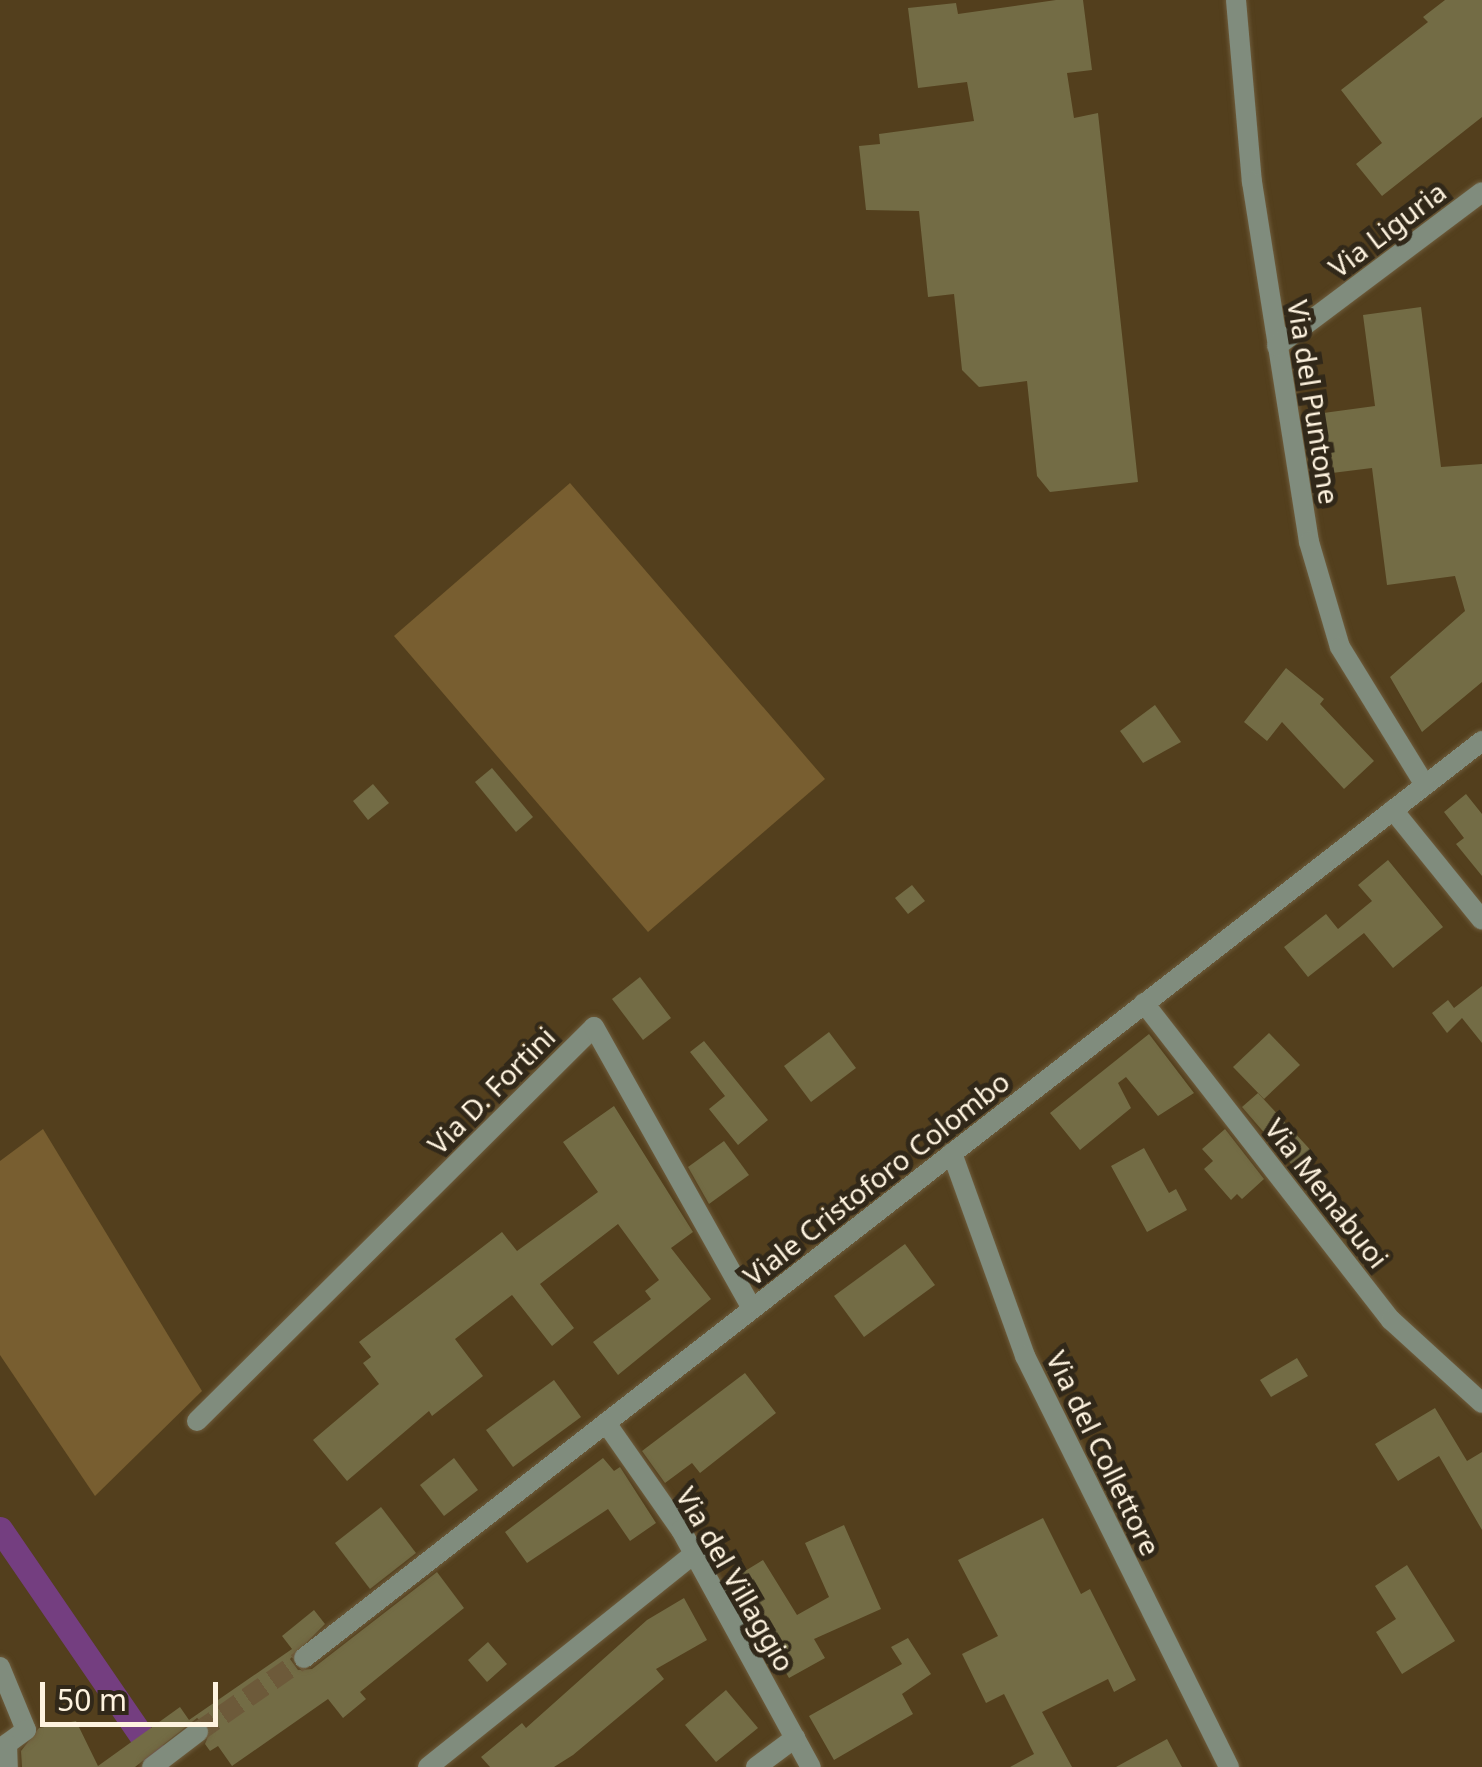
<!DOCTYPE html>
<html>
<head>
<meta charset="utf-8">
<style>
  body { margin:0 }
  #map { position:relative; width:1482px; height:1767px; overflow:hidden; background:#533f1d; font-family:"Noto Sans",sans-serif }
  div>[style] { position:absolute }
  .green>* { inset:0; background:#785e30 }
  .canal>* { height:25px; margin:-12.5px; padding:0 12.5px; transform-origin:12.5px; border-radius:12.5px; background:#743e80 }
  .building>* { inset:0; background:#736c45 }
  .tertiary-tunnel>* { height:20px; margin-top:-10px; transform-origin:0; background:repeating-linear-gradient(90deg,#6d5a3a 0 20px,transparent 0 30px) }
  .roads { filter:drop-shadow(0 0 2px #6e5c3c) drop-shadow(0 0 2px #6e5c3c) }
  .minor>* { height:20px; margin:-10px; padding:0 10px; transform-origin:10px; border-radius:10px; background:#808c7d }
  .tertiary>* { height:20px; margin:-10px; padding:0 10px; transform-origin:10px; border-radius:10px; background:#808c7d }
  span { translate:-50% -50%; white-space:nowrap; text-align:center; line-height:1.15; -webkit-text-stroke:10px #312819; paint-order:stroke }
  .street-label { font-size:28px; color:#fef3df }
  .scale { position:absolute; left:40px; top:1682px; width:178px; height:45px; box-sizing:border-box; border:5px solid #fef3df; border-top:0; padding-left:12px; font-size:30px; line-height:35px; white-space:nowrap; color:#fef3df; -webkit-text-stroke:8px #312819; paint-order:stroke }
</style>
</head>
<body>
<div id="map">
  <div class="green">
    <i style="clip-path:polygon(570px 483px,825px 779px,648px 932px,394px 636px)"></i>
    <i style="clip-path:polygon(43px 1129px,202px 1391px,95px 1496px,0 1355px,0 1161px)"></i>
  </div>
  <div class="canal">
    <i style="left:0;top:1529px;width:280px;rotate:55.6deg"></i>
  </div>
  <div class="building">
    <i style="clip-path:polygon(1056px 0,1083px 0,1092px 70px,1067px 73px,1074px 118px,1098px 113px,1138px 482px,1050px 492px,1037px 476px,1027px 381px,979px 387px,962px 370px,954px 294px,928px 297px,919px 211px,866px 210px,859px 146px,880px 144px,879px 134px,974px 121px,967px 82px,918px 88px,908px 8px,956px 3px,958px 14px)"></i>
    <i style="clip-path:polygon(1445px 0,1482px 0,1482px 117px,1382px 196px,1356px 164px,1382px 143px,1341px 90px,1428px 22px,1423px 17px)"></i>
    <i style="clip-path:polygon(1421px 307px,1441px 467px,1482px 464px,1482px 682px,1422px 732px,1390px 677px,1465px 611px,1455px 576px,1387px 585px,1372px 468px,1324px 474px,1316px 414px,1375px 406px,1363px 315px)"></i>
    <i style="clip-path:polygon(1286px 668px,1324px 699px,1320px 704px,1374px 761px,1344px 789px,1282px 722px,1267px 741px,1244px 722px)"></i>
    <i style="clip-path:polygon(1155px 705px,1181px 742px,1143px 763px,1120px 731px)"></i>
    <i style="clip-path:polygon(492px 768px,533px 817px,516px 832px,475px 782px)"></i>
    <i style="clip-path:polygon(373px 784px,389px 803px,368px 820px,353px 801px)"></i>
    <i style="clip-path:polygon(1466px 794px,1482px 814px,1482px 876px,1456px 844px,1464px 838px,1444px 812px)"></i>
    <i style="clip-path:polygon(1388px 860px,1443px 927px,1393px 968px,1364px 933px,1308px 977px,1284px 947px,1326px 914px,1338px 929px,1372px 901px,1358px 885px)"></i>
    <i style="clip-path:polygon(912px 885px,925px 901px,908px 914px,895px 898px)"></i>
    <i style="clip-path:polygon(640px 977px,671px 1018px,643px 1040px,612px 999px)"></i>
    <i style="clip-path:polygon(1482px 986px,1482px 1043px,1462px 1018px,1447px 1033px,1432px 1013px,1448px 1000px,1454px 1008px)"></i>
    <i style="clip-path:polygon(829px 1032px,856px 1068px,811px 1102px,784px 1066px)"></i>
    <i style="clip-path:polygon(1269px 1033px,1300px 1065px,1264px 1099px,1233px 1067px)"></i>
    <i style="clip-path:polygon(1149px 1034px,1194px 1093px,1158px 1116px,1126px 1077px,1118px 1083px,1131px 1108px,1080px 1150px,1050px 1113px)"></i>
    <i style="clip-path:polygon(704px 1041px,768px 1120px,738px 1145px,709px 1109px,725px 1096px,690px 1052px)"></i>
    <i style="clip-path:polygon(1258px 1093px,1316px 1156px,1298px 1172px,1242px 1107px)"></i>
    <i style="clip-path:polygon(614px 1106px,693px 1232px,671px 1248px,711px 1299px,618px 1375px,593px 1342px,651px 1299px,645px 1291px,659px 1280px,618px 1224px,540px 1284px,574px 1328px,552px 1346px,512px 1295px,455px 1339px,483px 1376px,432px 1416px,429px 1411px,347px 1481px,313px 1440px,379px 1384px,363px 1363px,371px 1357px,359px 1342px,502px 1232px,517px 1251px,598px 1192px,563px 1142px)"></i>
    <i style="clip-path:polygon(1225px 1129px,1264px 1179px,1242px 1199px,1237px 1194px,1231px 1200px,1204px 1169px,1213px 1161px,1202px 1149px)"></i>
    <i style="clip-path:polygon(724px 1141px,749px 1175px,709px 1204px,688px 1167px)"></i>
    <i style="clip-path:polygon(1144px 1148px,1169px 1193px,1176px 1189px,1187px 1210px,1147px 1232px,1111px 1166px)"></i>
    <i style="clip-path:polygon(905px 1244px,935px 1285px,864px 1337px,834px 1296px)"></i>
    <i style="clip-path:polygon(1297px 1358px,1308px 1376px,1271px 1397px,1260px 1380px)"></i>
    <i style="clip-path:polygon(745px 1373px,776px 1413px,700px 1473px,692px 1463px,665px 1483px,642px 1451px)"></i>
    <i style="clip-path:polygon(554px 1380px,581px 1417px,513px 1467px,486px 1430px)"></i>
    <i style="clip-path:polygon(1435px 1408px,1467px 1461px,1482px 1452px,1482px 1530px,1439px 1456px,1398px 1481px,1375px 1444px)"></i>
    <i style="clip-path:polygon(454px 1458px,478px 1490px,444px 1516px,420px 1485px)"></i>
    <i style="clip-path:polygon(603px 1458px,614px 1471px,620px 1467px,656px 1523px,630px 1541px,608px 1509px,527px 1563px,505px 1532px)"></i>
    <i style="clip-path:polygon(381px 1507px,416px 1553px,370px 1589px,335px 1543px)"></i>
    <i style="clip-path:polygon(1043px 1518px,1081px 1594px,1090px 1589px,1136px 1680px,1114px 1692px,1108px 1679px,1042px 1712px,1072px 1767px,1010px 1767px,1034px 1754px,1004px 1694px,986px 1703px,962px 1654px,998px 1636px,958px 1560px)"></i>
    <i style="clip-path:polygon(844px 1525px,881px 1609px,814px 1639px,825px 1658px,789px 1678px,732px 1579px,763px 1560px,797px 1615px,829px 1597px,805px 1543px)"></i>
    <i style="clip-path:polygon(1407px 1565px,1455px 1641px,1402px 1674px,1376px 1632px,1396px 1619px,1375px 1586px)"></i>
    <i style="clip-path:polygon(437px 1572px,464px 1608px,360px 1692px,366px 1699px,343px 1718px,328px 1699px,232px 1766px,218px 1746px,210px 1751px,205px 1744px,211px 1729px,197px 1718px,135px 1767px,22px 1767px,21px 1751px,39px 1728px,76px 1721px,98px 1766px,180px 1707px,189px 1720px,292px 1649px,282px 1636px,314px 1610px,325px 1624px,290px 1659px,298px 1670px,312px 1669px)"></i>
    <i style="clip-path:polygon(684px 1598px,707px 1640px,656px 1669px,664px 1679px,573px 1755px,554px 1767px,490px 1767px,481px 1757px,522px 1723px,526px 1728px,647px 1620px)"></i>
    <i style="clip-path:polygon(908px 1638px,931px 1674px,902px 1694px,913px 1714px,834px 1760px,809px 1716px,902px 1664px,891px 1647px)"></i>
    <i style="clip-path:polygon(488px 1642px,507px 1664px,487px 1682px,468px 1660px)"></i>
    <i style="clip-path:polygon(726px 1690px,758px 1728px,716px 1762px,685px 1725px)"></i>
    <i style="clip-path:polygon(1167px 1739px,1182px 1767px,1116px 1767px)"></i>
  </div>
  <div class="tertiary-tunnel">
    <i style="left:198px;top:1732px;width:129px;rotate:-34.9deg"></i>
  </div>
  <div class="roads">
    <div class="minor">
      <i style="left:1236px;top:0;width:183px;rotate:85deg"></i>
      <i style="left:1252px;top:182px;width:364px;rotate:81deg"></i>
      <i style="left:1309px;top:542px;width:109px;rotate:73.6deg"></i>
      <i style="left:1340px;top:647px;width:162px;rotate:58.4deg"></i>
      <i style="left:1277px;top:346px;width:256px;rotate:-36.9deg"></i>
      <i style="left:1393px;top:810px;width:141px;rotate:51deg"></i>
      <i style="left:1144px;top:1003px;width:402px;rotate:52.1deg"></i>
      <i style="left:1391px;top:1320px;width:123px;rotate:42.4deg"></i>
      <i style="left:952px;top:1153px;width:216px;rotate:70.2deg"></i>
      <i style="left:1025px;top:1356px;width:459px;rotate:63.6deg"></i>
      <i style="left:197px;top:1421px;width:559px;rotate:-44.78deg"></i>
      <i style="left:594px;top:1027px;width:323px;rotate:60.7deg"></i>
      <i style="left:606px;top:1423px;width:131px;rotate:55deg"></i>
      <i style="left:681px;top:1530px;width:270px;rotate:61.3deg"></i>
      <i style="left:0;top:1667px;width:68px;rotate:67.6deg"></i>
      <i style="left:26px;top:1730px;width:24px;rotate:144deg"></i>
      <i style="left:7px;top:1744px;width:23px;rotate:88deg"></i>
      <i style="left:428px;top:1767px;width:341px;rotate:-38.7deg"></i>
      <i style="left:756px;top:1767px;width:49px;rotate:-36.6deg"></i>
    </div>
    <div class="tertiary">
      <i style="left:304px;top:1658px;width:1493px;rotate:-37.9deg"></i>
      <i style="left:152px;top:1767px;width:58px;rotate:-37.3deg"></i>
    </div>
  </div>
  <div class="street-label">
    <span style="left:1387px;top:229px;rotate:-37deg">Via Liguria</span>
    <span style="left:1314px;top:402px;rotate:81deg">Via del Puntone</span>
    <span style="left:491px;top:1090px;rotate:-45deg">Via D. Fortini</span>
    <span style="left:876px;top:1178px;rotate:-38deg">Viale Cristoforo Colombo</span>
    <span style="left:1327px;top:1193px;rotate:52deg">Via Menabuoi</span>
    <span style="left:1104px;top:1453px;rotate:64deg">Via del Collettore</span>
    <span style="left:736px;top:1579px;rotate:60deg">Via del Villaggio</span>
  </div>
  <div class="scale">50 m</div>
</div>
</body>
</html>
